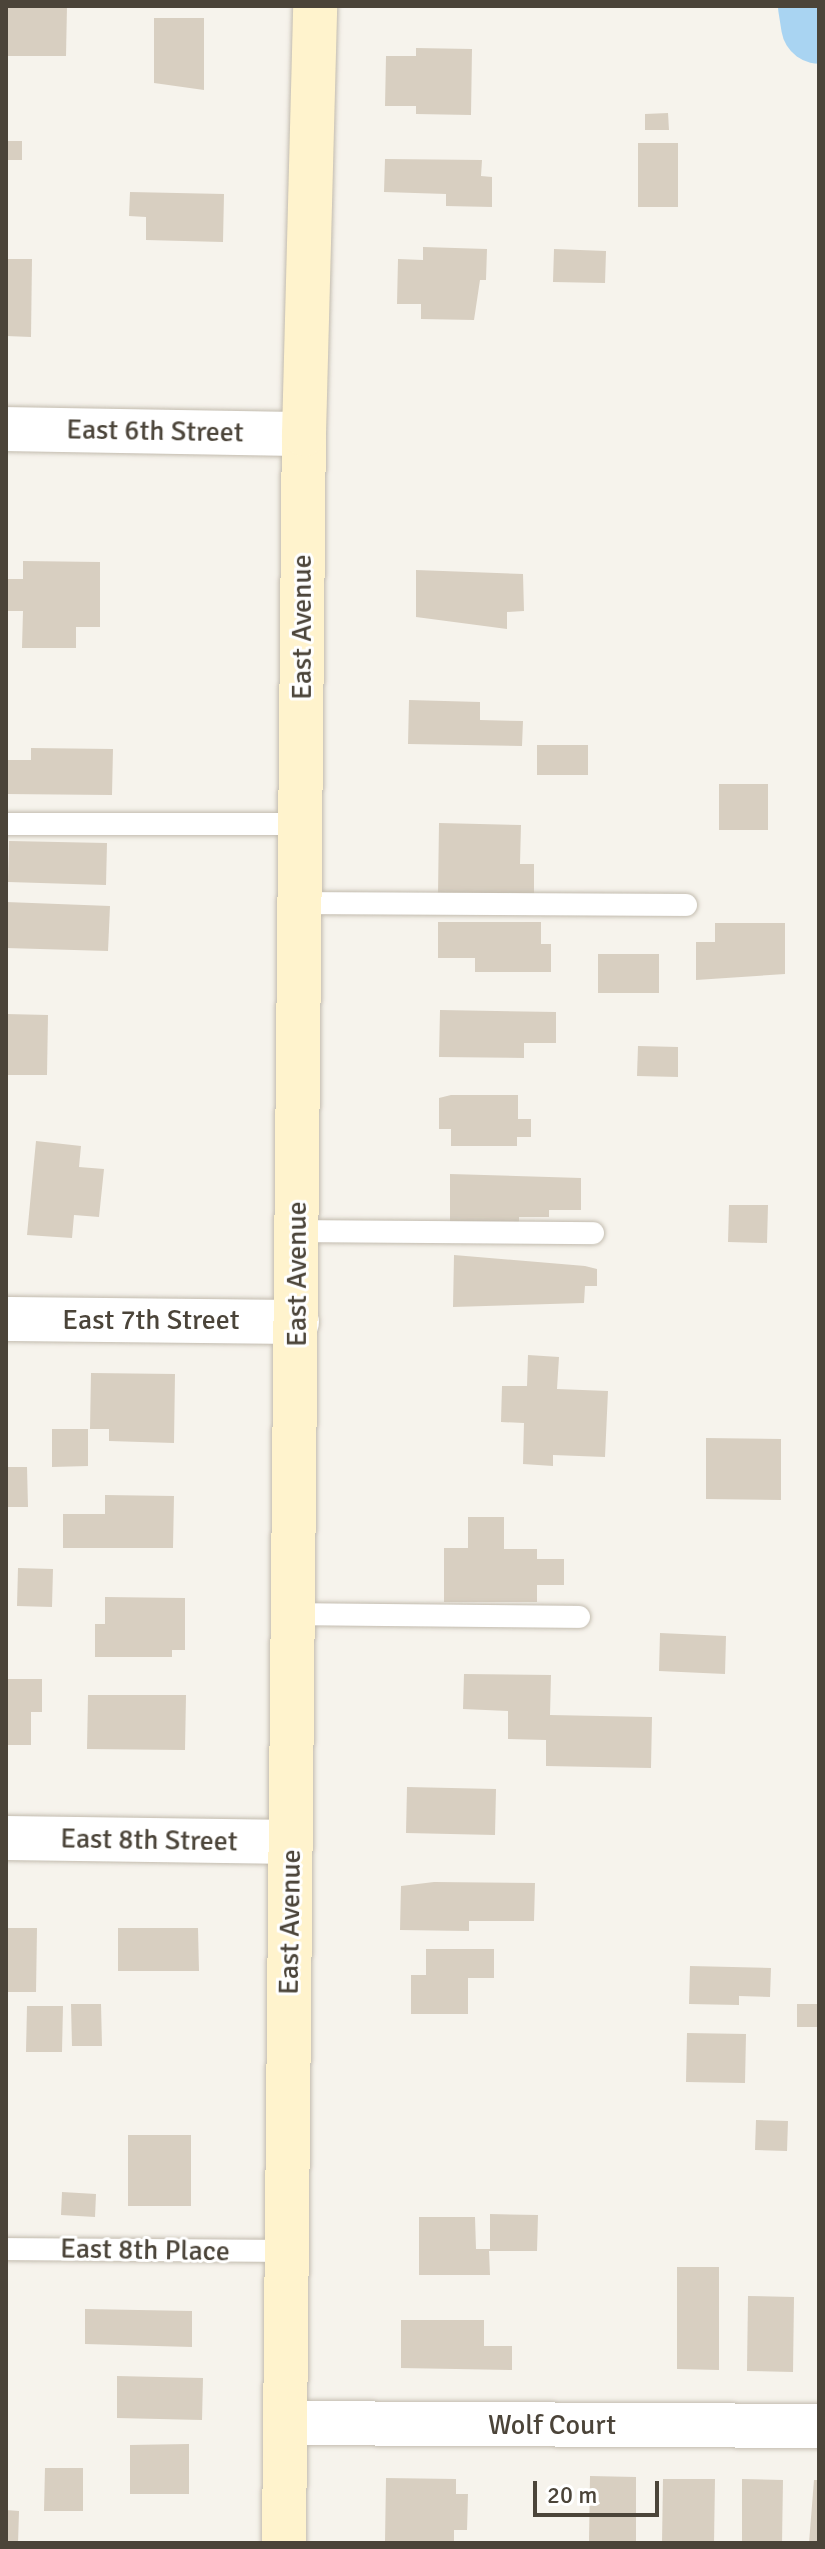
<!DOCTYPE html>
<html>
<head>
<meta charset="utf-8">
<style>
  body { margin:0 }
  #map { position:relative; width:825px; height:2549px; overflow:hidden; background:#f6f3ec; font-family:Signika,sans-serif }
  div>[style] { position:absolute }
  .river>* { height:76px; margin:-38px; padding:0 38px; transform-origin:38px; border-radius:38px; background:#a9d4f2 }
  .building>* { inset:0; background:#d8cfc1 }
  .roads { filter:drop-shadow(0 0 2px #c2bbae) drop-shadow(0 0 2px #c2bbae) }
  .lane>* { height:22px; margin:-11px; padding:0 11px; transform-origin:11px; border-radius:11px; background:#fff }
  .street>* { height:44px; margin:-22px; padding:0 22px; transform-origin:22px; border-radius:22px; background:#fff }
  .secondary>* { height:44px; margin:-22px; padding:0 22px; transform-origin:22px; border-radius:22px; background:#fff3cd }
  span { translate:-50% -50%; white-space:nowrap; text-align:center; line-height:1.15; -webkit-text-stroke:6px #fff; paint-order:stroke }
  .street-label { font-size:28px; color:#4b4439 }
  .frame { position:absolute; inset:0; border:8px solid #4b4439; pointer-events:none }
  .scale { position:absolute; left:533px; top:2481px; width:126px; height:36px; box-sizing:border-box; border:4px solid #4b4439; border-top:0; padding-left:10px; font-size:24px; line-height:28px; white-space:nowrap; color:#4b4439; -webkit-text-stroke:6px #fff; paint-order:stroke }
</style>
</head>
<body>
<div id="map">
  <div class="river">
    <i style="left:816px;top:6px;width:20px;rotate:81deg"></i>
  </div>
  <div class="building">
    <i style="clip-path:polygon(7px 6px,67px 6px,66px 56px,6px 56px)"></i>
    <i style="clip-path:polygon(154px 18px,204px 18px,204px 90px,154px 83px)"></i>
    <i style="clip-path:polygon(416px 48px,472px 49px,471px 115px,416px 114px,416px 106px,385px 106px,386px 56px,416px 56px)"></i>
    <i style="clip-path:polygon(668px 113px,669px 130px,645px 130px,645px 114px)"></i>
    <i style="clip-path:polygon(6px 141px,22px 141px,22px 160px,6px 160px)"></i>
    <i style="clip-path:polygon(638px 143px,678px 143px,678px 207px,638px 207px)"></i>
    <i style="clip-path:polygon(385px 159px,482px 160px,481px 176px,492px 177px,492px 207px,446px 206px,446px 194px,384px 192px)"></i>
    <i style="clip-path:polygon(130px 192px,224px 194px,223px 242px,146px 240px,146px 217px,129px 216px)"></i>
    <i style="clip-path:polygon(423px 247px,487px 249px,486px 280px,480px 280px,474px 320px,421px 319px,421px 304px,397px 304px,398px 259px,423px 260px)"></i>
    <i style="clip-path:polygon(554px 249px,606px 251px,605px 283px,553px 282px)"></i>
    <i style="clip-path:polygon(6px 259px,32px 259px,31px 337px,6px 336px)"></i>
    <i style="clip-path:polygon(23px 561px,100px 562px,100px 627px,76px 627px,76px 648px,22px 648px,23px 611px,6px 611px,6px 579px,23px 579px)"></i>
    <i style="clip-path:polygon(416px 570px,523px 574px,524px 611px,507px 612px,507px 629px,416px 617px)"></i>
    <i style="clip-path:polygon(409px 700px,480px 702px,480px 720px,523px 721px,522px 746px,408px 744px)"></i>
    <i style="clip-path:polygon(537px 745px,588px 745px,588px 775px,537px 775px)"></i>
    <i style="clip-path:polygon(31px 748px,113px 749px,112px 795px,6px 794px,6px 760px,31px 760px)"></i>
    <i style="clip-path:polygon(719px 784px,768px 784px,768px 830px,719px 830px)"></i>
    <i style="clip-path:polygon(439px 823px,521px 825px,520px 864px,534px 864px,534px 894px,438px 893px)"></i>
    <i style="clip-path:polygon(9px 841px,107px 843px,106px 885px,8px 882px)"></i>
    <i style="clip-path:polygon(6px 902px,110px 906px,108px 951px,6px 948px)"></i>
    <i style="clip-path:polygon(438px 922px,541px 922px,541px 944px,551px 944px,551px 972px,475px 972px,475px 958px,438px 958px)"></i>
    <i style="clip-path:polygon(715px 923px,785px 923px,785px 974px,696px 980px,696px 942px,715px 942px)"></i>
    <i style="clip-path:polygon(598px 954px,659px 954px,659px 993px,598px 993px)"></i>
    <i style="clip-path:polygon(440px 1010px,556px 1012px,556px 1043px,524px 1043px,524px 1058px,439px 1057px)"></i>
    <i style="clip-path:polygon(6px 1014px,48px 1015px,47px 1075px,6px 1075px)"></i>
    <i style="clip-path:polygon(638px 1046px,678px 1047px,678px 1077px,637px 1076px)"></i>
    <i style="clip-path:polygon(451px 1095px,518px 1095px,518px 1119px,531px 1119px,531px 1137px,517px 1137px,517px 1146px,451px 1146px,451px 1129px,439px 1129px,439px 1098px)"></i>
    <i style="clip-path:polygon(36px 1141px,81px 1146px,79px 1167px,104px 1169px,99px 1217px,74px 1215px,72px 1238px,27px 1235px)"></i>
    <i style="clip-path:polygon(450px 1174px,581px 1178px,581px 1210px,549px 1210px,549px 1217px,519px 1217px,519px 1223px,450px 1223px)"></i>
    <i style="clip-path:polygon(729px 1205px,768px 1205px,767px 1243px,728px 1242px)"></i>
    <i style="clip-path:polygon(454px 1255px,585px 1266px,597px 1269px,597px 1286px,585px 1286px,584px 1303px,453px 1307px)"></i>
    <i style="clip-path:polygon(528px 1355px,559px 1357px,557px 1389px,608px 1391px,605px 1457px,553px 1455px,553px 1466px,523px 1464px,524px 1423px,501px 1422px,502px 1386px,527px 1386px)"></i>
    <i style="clip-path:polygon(91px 1373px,175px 1374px,174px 1443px,109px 1441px,109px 1429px,90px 1429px)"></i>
    <i style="clip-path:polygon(52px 1429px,88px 1429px,88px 1466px,52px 1467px)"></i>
    <i style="clip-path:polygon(706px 1438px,781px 1439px,781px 1500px,706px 1499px)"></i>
    <i style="clip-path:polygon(6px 1467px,27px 1467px,28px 1507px,6px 1507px)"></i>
    <i style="clip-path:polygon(105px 1495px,174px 1496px,173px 1548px,63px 1548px,63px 1514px,105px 1514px)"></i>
    <i style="clip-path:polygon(468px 1517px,504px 1517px,504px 1549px,537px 1549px,537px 1559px,564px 1559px,564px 1585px,537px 1585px,537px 1602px,444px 1602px,444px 1548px,468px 1548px)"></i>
    <i style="clip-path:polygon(18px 1568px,53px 1569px,52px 1607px,17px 1606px)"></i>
    <i style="clip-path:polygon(105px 1597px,185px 1598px,185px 1650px,172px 1650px,172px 1657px,95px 1657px,95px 1624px,105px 1624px)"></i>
    <i style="clip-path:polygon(660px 1633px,726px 1636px,725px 1674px,659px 1671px)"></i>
    <i style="clip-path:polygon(464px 1674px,551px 1675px,550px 1715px,652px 1717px,651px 1768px,546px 1766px,546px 1740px,508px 1739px,508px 1711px,463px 1709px)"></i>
    <i style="clip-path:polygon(6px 1679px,42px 1679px,42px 1712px,31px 1712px,31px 1745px,6px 1745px)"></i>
    <i style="clip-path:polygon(88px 1695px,186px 1695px,185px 1750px,87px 1749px)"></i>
    <i style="clip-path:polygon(407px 1787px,496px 1789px,495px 1835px,406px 1833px)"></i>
    <i style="clip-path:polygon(434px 1882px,535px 1883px,534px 1921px,469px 1921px,469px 1931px,400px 1930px,401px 1886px)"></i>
    <i style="clip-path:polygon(6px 1928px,37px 1928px,36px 1992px,6px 1992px)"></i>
    <i style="clip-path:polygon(118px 1928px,198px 1928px,199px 1971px,118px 1971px)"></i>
    <i style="clip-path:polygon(426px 1949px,494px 1949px,494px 1978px,468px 1978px,468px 2014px,411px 2014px,411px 1975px,426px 1975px)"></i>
    <i style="clip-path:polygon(690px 1966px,771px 1968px,770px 1997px,739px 1996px,739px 2005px,689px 2004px)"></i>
    <i style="clip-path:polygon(71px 2004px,101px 2004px,102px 2046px,72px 2046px)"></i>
    <i style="clip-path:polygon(797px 2004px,819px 2004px,819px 2027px,797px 2027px)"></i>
    <i style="clip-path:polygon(27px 2006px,63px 2006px,62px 2052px,26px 2052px)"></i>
    <i style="clip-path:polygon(687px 2033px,746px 2034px,745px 2083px,686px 2082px)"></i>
    <i style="clip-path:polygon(756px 2120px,788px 2121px,787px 2151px,755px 2150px)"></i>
    <i style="clip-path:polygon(128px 2135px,191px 2135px,191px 2206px,128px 2206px)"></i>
    <i style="clip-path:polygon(62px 2192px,96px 2194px,95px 2217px,61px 2215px)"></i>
    <i style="clip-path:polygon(490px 2214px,538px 2215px,537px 2251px,489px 2251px,490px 2275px,419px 2275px,419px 2217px,475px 2217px,476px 2249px,490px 2249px)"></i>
    <i style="clip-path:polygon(677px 2267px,719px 2267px,719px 2370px,677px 2369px)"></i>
    <i style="clip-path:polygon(748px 2296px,794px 2297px,793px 2372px,747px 2371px)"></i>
    <i style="clip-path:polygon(85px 2309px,192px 2311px,192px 2347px,85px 2344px)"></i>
    <i style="clip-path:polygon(401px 2320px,484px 2320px,484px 2346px,512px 2346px,512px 2370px,401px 2368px)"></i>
    <i style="clip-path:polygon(117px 2376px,203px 2378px,202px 2420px,117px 2418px)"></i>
    <i style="clip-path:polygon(189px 2444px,189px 2494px,130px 2494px,130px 2445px)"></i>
    <i style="clip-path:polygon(45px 2468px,83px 2468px,83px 2511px,44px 2511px)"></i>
    <i style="clip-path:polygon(590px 2476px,636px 2477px,636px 2543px,589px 2543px)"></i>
    <i style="clip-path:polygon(386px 2478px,456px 2479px,456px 2494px,468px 2494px,467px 2530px,454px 2530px,454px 2543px,385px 2543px)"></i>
    <i style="clip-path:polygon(663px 2479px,715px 2479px,714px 2543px,662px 2543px)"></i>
    <i style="clip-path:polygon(742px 2479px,783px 2480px,782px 2543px,742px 2543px)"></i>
    <i style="clip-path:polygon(814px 2480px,819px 2480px,819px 2543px,809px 2543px)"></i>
    <i style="clip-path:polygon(6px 2510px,19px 2511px,18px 2543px,6px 2543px)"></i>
  </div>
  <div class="roads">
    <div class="lane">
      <i style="left:6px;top:824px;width:295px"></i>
      <i style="left:300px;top:903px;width:386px;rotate:0.3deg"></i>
      <i style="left:297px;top:1231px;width:296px;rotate:0.4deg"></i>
      <i style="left:293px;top:1614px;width:286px;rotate:0.6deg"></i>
      <i style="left:6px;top:2249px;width:278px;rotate:0.4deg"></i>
    </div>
    <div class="street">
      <i style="left:6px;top:429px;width:298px;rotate:1deg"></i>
      <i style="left:6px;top:1319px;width:291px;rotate:0.6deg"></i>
      <i style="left:6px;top:1838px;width:285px;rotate:0.8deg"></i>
      <i style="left:285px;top:2423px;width:534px;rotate:0.32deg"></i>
    </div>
    <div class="secondary">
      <i style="left:284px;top:2543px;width:2109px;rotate:-89.46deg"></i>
      <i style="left:304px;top:434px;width:428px;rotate:-88.5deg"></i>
    </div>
  </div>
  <div class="street-label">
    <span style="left:155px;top:431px;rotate:1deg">East 6th Street</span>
    <span style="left:302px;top:627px;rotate:-90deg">East Avenue</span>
    <span style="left:297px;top:1274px;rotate:-90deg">East Avenue</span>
    <span style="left:151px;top:1320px">East 7th Street</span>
    <span style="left:149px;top:1840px;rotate:1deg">East 8th Street</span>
    <span style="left:290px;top:1922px;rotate:-89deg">East Avenue</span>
    <span style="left:145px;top:2250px;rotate:1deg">East 8th Place</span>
    <span style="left:552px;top:2425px">Wolf Court</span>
  </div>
  <div class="frame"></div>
  <div class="scale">20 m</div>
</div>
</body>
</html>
